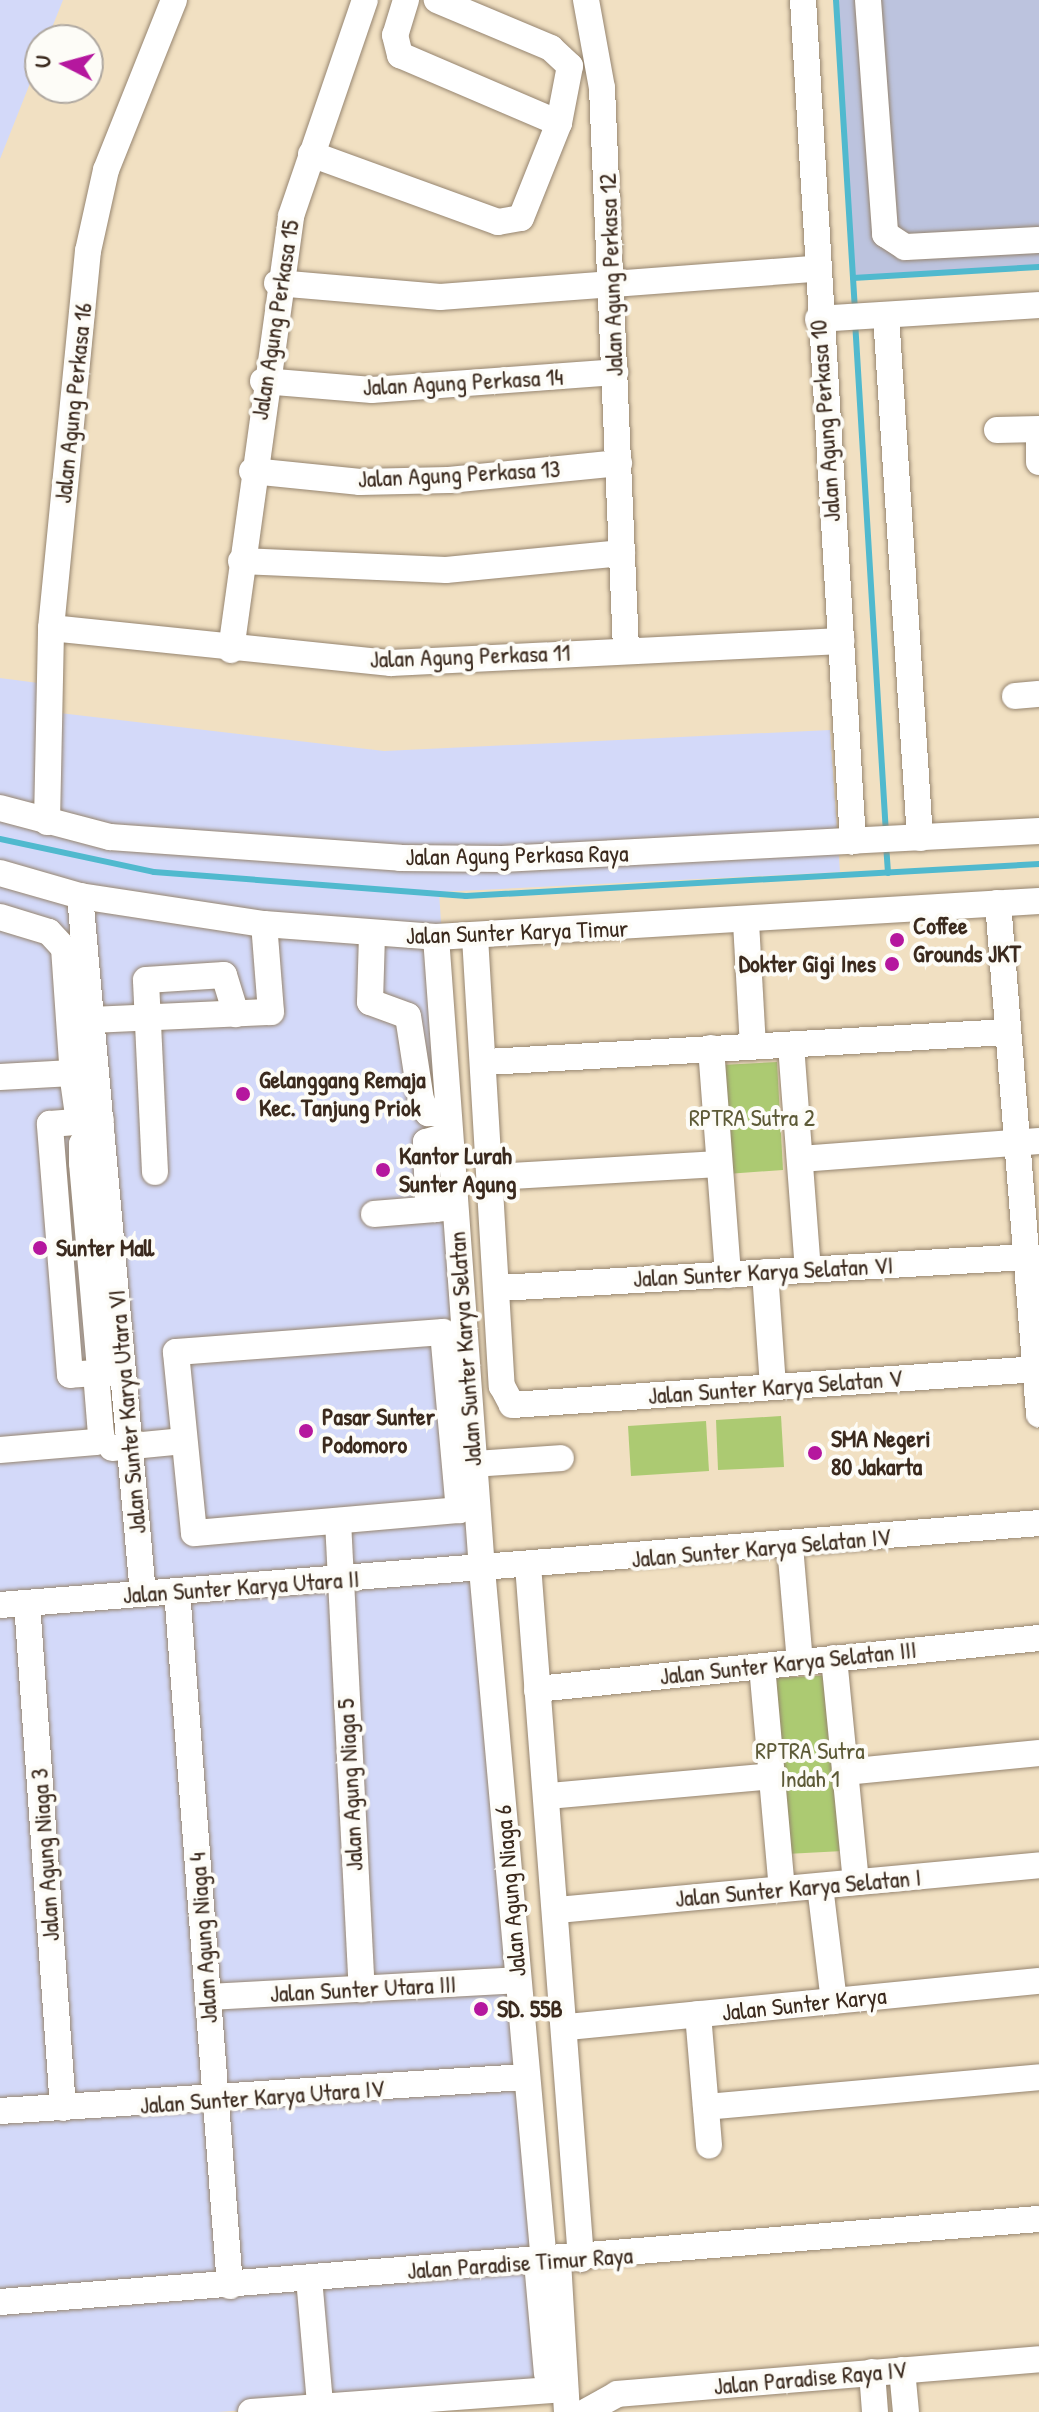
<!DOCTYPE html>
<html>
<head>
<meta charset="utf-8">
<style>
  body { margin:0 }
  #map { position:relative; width:1039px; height:2412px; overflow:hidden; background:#f1e0c2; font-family:"Patrick Hand",sans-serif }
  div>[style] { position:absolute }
  .built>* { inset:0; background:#d3d9f9 }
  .industrial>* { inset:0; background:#bcc3de }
  .green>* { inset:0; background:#acca72 }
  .stream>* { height:6px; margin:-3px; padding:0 3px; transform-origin:3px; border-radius:3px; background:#50b9ce }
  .roads { filter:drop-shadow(0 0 2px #968570) drop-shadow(0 0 2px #968570) }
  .minor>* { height:26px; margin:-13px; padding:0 13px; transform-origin:13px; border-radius:13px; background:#fff }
  .dots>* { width:22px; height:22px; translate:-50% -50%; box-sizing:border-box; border:4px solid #fdfcf7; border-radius:50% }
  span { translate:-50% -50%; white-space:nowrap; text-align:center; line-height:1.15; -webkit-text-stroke:8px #fdfcf7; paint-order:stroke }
  .street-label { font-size:24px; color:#3b2a1e }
  .poi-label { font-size:24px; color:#3b2a1e; font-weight:700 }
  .left { translate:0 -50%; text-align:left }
  .right { translate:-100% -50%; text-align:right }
  .park-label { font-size:24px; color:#5d5a37 }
  .north { position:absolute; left:24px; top:24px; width:80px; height:80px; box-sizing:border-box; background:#fdfcf7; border:2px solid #afa8a0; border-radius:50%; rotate:276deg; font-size:22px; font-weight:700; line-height:32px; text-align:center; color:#3b2a1e }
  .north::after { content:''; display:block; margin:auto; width:28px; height:36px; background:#b5179e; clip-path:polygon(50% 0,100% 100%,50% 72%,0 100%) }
</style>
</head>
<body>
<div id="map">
  <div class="built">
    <i style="clip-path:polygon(0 0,63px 0,47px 40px,40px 40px,40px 58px,0 159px)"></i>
    <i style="clip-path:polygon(0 678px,46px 684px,51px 712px,384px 751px,830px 730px,840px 872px,439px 892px,539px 2388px,218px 2412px,0 2412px)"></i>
  </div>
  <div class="industrial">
    <i style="clip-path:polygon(836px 0,1039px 0,1039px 267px,853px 278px)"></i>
  </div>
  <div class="green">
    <i style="clip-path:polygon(777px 1062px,783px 1170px,727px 1174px,721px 1065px)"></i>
    <i style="clip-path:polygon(781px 1416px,784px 1467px,718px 1470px,716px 1420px)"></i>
    <i style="clip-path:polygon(706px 1421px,709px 1471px,631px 1476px,628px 1426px)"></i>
    <i style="clip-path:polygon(833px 1675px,843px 1851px,786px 1854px,776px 1678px)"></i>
  </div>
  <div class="stream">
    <i style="left:836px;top:0;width:311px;rotate:86.5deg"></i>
    <i style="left:853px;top:278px;width:186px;rotate:-3.4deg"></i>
    <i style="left:855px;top:321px;width:513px;rotate:86.54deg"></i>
    <i style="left:0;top:839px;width:157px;rotate:12.1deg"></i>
    <i style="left:154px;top:872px;width:313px;rotate:4.4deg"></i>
    <i style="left:466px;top:896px;width:574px;rotate:-3.2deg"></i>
    <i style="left:886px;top:844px;width:29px;rotate:86deg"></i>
  </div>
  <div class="roads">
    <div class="minor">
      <i style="left:406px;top:0;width:37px;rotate:107deg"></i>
      <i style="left:395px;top:35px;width:21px;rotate:76deg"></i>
      <i style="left:400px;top:55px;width:173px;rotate:23.2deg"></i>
      <i style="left:586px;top:0;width:89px;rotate:79.7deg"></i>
      <i style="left:602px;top:88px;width:562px;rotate:87.55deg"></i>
      <i style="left:803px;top:0;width:843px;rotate:86.6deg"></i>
      <i style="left:868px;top:0;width:235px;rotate:85.8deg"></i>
      <i style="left:885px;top:234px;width:24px;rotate:33deg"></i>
      <i style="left:905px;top:247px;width:134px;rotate:-3deg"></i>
      <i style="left:311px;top:154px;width:199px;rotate:20deg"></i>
      <i style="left:498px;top:222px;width:23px;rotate:-10deg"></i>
      <i style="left:521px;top:218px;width:102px;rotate:-68.2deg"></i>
      <i style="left:559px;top:123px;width:58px;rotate:-79.1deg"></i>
      <i style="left:570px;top:66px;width:26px;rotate:-137deg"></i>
      <i style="left:551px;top:48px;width:124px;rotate:-157.2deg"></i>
      <i style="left:277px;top:283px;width:164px;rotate:4.9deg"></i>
      <i style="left:440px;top:297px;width:376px;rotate:-4.3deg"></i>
      <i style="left:886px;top:315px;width:524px;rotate:86.28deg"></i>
      <i style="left:818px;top:319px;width:221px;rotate:-3.6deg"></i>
      <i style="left:263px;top:381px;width:109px;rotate:4.7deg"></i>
      <i style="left:372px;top:390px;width:244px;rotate:-4.2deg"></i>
      <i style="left:997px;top:430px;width:42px;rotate:-1.4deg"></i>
      <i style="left:1039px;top:433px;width:29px;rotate:90deg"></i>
      <i style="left:252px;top:471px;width:109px;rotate:5.8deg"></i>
      <i style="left:360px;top:482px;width:89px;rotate:-1.3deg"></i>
      <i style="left:449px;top:480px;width:171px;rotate:-5.7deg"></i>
      <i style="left:241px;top:561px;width:205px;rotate:2.5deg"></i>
      <i style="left:446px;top:570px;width:177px;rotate:-5.5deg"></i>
      <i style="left:51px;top:628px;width:342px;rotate:5.9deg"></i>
      <i style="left:391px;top:663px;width:451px;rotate:-2.8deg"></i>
      <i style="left:231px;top:650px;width:438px;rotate:-82.1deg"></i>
      <i style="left:291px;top:216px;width:228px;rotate:-71.1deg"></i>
      <i style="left:1015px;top:696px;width:24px;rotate:-5deg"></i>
      <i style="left:0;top:808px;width:114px;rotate:14.8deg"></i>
      <i style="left:110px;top:837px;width:291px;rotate:4.1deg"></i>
      <i style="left:400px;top:858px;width:102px;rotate:0.6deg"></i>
      <i style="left:502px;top:859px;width:538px;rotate:-2.98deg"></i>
      <i style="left:47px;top:822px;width:194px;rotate:-88.8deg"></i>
      <i style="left:51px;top:628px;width:379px;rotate:-84.4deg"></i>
      <i style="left:88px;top:251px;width:83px;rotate:-77.5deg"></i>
      <i style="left:106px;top:170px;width:183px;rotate:-68.2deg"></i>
      <i style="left:0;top:873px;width:83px;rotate:16deg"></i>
      <i style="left:80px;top:896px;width:186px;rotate:8.7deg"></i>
      <i style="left:264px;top:924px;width:172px;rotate:4.3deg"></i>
      <i style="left:436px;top:937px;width:604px;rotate:-3.42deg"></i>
      <i style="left:80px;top:896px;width:700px;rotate:84.84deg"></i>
      <i style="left:998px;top:903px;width:513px;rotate:85.41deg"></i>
      <i style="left:0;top:917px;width:51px;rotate:17deg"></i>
      <i style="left:49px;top:932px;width:22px;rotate:47deg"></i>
      <i style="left:64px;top:948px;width:113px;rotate:86deg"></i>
      <i style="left:746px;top:922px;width:124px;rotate:86.8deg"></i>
      <i style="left:372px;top:935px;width:67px;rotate:91.7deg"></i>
      <i style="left:370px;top:1002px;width:40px;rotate:20.2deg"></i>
      <i style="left:408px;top:1016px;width:85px;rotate:81.2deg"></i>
      <i style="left:421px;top:1100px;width:15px;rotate:62deg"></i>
      <i style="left:428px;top:1113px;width:20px"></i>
      <i style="left:436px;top:937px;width:634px;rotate:85.84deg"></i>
      <i style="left:482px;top:1569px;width:696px;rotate:84.89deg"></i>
      <i style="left:475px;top:937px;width:450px;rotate:86.6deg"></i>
      <i style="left:502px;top:1386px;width:21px;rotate:62deg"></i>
      <i style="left:512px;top:1405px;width:528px;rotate:-3.91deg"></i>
      <i style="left:93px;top:1020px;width:178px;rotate:-2.6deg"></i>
      <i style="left:271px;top:1012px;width:88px;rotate:-94.5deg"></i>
      <i style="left:791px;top:1045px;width:225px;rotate:85.7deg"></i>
      <i style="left:711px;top:1048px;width:228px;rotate:85.7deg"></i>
      <i style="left:487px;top:1062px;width:522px;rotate:-3.3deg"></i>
      <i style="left:0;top:1077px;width:72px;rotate:-3.2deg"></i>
      <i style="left:72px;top:1073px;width:49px;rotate:81.9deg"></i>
      <i style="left:450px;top:1135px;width:25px;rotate:164deg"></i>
      <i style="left:426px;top:1142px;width:59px;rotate:88.1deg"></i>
      <i style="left:428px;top:1201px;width:11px;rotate:49deg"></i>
      <i style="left:435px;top:1209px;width:20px;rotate:-6deg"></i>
      <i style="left:102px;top:1137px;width:21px;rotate:161deg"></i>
      <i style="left:82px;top:1144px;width:19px;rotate:90deg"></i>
      <i style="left:82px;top:1163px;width:195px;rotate:85deg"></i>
      <i style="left:99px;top:1357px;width:13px;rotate:72deg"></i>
      <i style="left:103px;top:1369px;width:18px;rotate:22deg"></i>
      <i style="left:800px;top:1159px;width:240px;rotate:-4.3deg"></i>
      <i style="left:155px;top:1172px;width:192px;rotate:-92.7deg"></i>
      <i style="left:146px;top:980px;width:78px;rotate:-3.7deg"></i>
      <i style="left:224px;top:975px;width:41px;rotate:72.9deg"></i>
      <i style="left:494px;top:1177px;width:225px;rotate:-3.3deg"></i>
      <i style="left:374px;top:1214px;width:61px;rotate:-4.7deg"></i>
      <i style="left:765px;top:1272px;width:115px;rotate:86deg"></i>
      <i style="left:500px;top:1288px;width:527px;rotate:-3.37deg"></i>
      <i style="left:443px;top:1332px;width:179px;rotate:84.9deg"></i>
      <i style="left:459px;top:1510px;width:266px;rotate:175deg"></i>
      <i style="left:194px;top:1533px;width:182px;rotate:-95.7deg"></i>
      <i style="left:176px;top:1352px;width:268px;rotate:-4.3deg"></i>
      <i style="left:112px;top:1448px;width:72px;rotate:-5.6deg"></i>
      <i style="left:0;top:1450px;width:96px;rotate:-4.8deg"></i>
      <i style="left:96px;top:1442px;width:9px;rotate:-54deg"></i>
      <i style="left:101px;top:1435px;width:62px;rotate:-94.6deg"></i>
      <i style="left:96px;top:1373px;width:26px;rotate:176deg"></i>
      <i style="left:70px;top:1375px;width:252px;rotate:-94.6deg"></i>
      <i style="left:50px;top:1124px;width:51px;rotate:-4.5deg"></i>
      <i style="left:474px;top:1464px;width:87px;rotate:-3.9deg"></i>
      <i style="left:338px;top:1521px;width:469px;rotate:87.1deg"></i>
      <i style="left:790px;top:1546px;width:116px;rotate:85.1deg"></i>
      <i style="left:528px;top:1565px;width:696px;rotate:85.63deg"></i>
      <i style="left:177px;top:1591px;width:697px;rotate:85.64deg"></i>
      <i style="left:27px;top:1603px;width:506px;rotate:85.92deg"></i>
      <i style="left:0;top:1605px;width:1042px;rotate:-4.51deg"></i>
      <i style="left:834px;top:1658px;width:225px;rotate:84.4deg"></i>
      <i style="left:762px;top:1666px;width:224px;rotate:84.9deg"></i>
      <i style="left:537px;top:1689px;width:505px;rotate:-5.8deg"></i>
      <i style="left:845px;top:1772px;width:195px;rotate:-5.6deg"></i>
      <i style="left:549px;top:1796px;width:224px;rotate:-5.1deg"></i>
      <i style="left:820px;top:1886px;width:116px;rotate:83.1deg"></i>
      <i style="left:557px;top:1910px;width:484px;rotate:-5.3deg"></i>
      <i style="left:208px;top:1997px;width:310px;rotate:-3.1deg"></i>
      <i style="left:698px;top:2014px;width:132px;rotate:85.2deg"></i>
      <i style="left:568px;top:2027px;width:473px;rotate:-5.6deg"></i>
      <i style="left:706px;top:2107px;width:334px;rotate:-5.1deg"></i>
      <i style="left:0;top:2111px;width:525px;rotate:-3.71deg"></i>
      <i style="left:558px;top:2261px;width:151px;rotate:86.6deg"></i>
      <i style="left:537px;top:2262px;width:112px;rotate:84.9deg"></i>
      <i style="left:309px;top:2278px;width:127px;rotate:85deg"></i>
      <i style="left:0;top:2302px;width:1042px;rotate:-4.57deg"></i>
      <i style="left:902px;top:2370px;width:42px;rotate:84.6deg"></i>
      <i style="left:872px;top:2372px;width:40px;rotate:85.7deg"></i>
      <i style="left:251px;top:2412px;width:315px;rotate:-4.2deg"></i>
      <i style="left:585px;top:2412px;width:37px;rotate:-29deg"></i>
      <i style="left:617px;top:2394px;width:423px;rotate:-4.7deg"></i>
    </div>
  </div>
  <div class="dots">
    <i style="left:897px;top:940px;background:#b5179e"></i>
    <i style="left:892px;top:964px;background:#b5179e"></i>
    <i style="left:243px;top:1094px;background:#b5179e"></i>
    <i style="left:383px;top:1170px;background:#b5179e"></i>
    <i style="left:40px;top:1248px;background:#b5179e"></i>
    <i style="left:306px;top:1431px;background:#b5179e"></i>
    <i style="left:815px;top:1453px;background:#b5179e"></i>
    <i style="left:481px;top:2009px;background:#b5179e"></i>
  </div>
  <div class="street-label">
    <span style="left:611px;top:275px;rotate:-92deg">Jalan Agung Perkasa 12</span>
    <span style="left:275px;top:320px;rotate:-81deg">Jalan Agung Perkasa 15</span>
    <span style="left:463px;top:382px;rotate:-3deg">Jalan Agung Perkasa 14</span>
    <span style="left:73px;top:403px;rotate:-84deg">Jalan Agung Perkasa 16</span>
    <span style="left:825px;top:421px;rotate:-94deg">Jalan Agung Perkasa 10</span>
    <span style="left:459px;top:474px;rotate:-3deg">Jalan Agung Perkasa 13</span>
    <span style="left:470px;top:656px;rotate:-2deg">Jalan Agung Perkasa 11</span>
    <span style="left:517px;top:855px;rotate:-1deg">Jalan Agung Perkasa Raya</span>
    <span style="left:517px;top:932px;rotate:-2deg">Jalan Sunter Karya Timur</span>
    <span style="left:763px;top:1272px;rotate:-3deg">Jalan Sunter Karya Selatan VI</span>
    <span style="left:465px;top:1349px;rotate:-94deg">Jalan Sunter Karya Selatan</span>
    <span style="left:775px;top:1387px;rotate:-4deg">Jalan Sunter Karya Selatan V</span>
    <span style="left:127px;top:1412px;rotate:-95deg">Jalan Sunter Karya Utara VI</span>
    <span style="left:761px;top:1548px;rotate:-5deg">Jalan Sunter Karya Selatan IV</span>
    <span style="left:241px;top:1587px;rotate:-4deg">Jalan Sunter Karya Utara II</span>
    <span style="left:788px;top:1663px;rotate:-6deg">Jalan Sunter Karya Selatan III</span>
    <span style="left:350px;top:1785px;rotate:-93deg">Jalan Agung Niaga 5</span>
    <span style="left:45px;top:1855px;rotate:-94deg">Jalan Agung Niaga 3</span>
    <span style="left:798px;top:1888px;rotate:-5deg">Jalan Sunter Karya Selatan I</span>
    <span style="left:510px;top:1891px;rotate:-95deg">Jalan Agung Niaga 6</span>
    <span style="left:203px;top:1938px;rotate:-94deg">Jalan Agung Niaga 4</span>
    <span style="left:363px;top:1989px;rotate:-3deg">Jalan Sunter Utara III</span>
    <span style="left:804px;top:2004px;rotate:-6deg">Jalan Sunter Karya</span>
    <span style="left:262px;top:2097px;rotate:-4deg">Jalan Sunter Karya Utara IV</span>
    <span style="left:520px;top:2263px;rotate:-4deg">Jalan Paradise Timur Raya</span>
    <span style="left:810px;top:2378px;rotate:-5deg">Jalan Paradise Raya IV</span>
  </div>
  <div class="poi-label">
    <span class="left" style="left:913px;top:940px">Coffee<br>Grounds JKT</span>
    <span class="right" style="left:876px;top:964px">Dokter Gigi Ines</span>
    <span class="left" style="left:259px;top:1094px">Gelanggang Remaja<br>Kec. Tanjung Priok</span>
    <span class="left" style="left:399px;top:1170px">Kantor Lurah<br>Sunter Agung</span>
    <span class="left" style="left:56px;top:1248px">Sunter Mall</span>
    <span class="left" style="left:322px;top:1431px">Pasar Sunter<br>Podomoro</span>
    <span class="left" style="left:831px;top:1453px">SMA Negeri<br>80 Jakarta</span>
    <span class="left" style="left:497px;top:2009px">SD. 55B</span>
  </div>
  <div class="park-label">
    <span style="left:752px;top:1118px">RPTRA Sutra 2</span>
    <span style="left:810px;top:1765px">RPTRA Sutra<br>Indah 1</span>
  </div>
  <div class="north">U</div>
</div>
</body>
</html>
